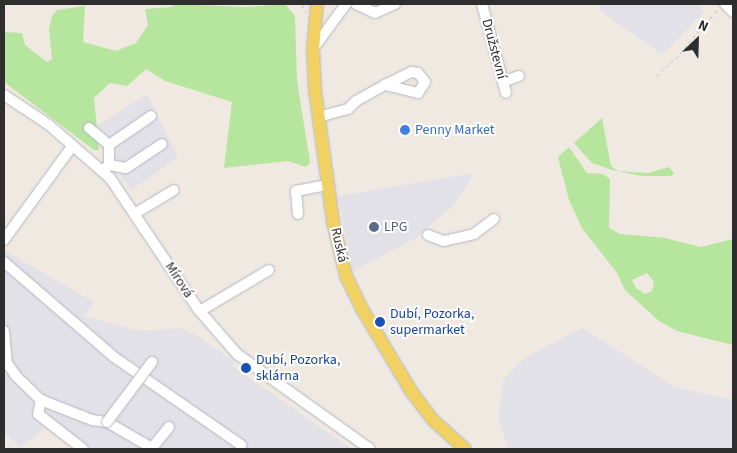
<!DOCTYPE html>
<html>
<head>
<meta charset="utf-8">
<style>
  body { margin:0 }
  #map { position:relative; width:737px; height:453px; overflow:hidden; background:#efe9e1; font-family:"Source Sans 3",sans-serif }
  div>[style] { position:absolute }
  .industrial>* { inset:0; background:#e3e1e8 }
  .green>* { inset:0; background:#b6e59e }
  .path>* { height:1px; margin-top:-0.5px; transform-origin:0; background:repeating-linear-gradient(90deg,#c9c9c9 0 4px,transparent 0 6.5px) }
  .roads { filter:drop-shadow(0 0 1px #b4b7c1) drop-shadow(0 0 1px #b4b7c1) }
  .minor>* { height:10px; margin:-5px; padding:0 5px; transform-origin:5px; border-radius:5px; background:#fff }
  .major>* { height:12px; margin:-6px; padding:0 6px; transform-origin:6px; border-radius:6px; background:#f2d163 }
  .bridges { filter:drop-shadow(0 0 1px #b4b7c1) drop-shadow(0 0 1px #b4b7c1) }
  .minor-bridge>* { height:10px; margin:-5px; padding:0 5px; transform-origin:5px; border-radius:5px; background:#fff }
  .dots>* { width:14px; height:14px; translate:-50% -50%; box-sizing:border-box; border:2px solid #fff; border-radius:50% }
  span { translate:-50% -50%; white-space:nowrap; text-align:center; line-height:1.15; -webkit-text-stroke:4px #fff; paint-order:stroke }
  .street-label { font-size:14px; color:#2e2e2e }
  .shop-label { font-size:14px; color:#366cbe }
  .left { translate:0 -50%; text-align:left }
  .service-label { font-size:14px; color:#4e5e75 }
  .transit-label { font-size:14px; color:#164399 }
  .frame { position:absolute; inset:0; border:5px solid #2e2e2e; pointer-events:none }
  .north { position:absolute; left:672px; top:15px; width:50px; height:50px; -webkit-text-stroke:4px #fff; paint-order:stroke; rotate:24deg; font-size:14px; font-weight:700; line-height:20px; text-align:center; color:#2e2e2e }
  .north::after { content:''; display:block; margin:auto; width:18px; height:22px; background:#2e2e2e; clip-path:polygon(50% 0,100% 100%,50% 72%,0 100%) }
</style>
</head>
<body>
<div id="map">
  <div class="industrial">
    <i style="clip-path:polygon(601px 4px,698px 4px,704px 12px,665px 52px,660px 53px,598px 9px)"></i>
    <i style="clip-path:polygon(147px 94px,178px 158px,131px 190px,100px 145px,96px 127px)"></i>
    <i style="clip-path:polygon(474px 173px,455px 204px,416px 238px,353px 271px,338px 196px)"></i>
    <i style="clip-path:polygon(4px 250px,94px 302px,84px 316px,139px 331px,180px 328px,194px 334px,235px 362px,232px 366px,352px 449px,76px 449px,46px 427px,21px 447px,4px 433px)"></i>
    <i style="clip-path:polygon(583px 328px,674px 387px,733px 400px,733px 449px,509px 449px,498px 421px,503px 380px,526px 357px)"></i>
  </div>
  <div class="green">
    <i style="clip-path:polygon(173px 4px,247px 7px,285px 4px,295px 16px,297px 81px,310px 162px,306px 167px,288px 161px,224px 168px,232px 102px,165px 81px,146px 69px,127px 86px,110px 83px,94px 98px,99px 150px,94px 150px,4px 82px,4px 32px,22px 33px,25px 45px,47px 62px,52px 59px,49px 29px,52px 16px,57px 10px,85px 6px,83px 42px,116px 51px,136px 43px,148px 25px,145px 9px,172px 7px)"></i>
    <i style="clip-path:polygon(602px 118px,611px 166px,618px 171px,648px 173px,669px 167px,674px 173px,672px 176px,642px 176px,612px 170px,592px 163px,574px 143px)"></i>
    <i style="clip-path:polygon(evenodd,569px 147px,587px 173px,603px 174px,610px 179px,609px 228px,620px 234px,665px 238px,701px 247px,733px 239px,733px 345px,677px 331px,659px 321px,625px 290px,617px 273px,582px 228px,569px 200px,558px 157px,569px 147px,647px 273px,654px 282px,652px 291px,645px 294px,636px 288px,632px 280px,647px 273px)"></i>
  </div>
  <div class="path">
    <i style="left:302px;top:4px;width:9px;rotate:63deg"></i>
    <i style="left:656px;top:76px;width:27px;rotate:-42deg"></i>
    <i style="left:676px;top:58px;width:65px;rotate:-49.4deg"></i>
  </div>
  <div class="roads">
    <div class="minor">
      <i style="left:356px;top:4px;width:21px;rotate:25deg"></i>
      <i style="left:375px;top:13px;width:22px;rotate:-24deg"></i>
      <i style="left:482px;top:4px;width:92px;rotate:74.9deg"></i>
      <i style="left:725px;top:4px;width:11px;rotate:45deg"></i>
      <i style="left:313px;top:49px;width:56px;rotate:-53.7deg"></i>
      <i style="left:503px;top:82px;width:17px;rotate:-21deg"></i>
      <i style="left:4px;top:95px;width:54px;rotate:33.7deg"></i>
      <i style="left:49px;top:125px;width:81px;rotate:41deg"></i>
      <i style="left:110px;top:178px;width:158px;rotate:56.1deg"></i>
      <i style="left:198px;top:309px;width:60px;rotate:49.1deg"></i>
      <i style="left:237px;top:354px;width:163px;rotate:35.5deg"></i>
      <i style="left:318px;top:117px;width:31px;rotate:-15deg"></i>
      <i style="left:348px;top:109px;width:11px;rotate:-45deg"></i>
      <i style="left:356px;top:101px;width:33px;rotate:-29deg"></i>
      <i style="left:385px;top:85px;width:30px;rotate:-26deg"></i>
      <i style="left:412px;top:72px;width:6px;rotate:9deg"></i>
      <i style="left:418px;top:73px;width:11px;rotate:52deg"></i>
      <i style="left:425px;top:82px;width:13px;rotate:122deg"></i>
      <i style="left:418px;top:93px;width:34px;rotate:-166deg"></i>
      <i style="left:89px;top:128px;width:26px;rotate:40deg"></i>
      <i style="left:109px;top:165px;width:17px;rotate:10deg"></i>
      <i style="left:126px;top:168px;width:43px;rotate:-33.7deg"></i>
      <i style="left:103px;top:170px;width:8px;rotate:-40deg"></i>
      <i style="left:109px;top:165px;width:20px;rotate:-90deg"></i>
      <i style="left:109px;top:145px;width:51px;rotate:-34.6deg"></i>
      <i style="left:136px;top:213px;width:44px;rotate:-31.2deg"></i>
      <i style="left:298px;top:214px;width:23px;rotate:-95deg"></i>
      <i style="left:296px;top:191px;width:32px;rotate:-11deg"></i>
      <i style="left:428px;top:235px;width:17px;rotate:21deg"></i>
      <i style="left:444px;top:241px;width:31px;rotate:-13deg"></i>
      <i style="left:474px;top:234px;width:25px;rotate:-37deg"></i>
      <i style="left:4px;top:240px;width:117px;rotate:-54deg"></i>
      <i style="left:4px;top:262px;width:145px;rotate:40.8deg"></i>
      <i style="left:114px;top:357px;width:155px;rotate:34.7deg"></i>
      <i style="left:200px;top:311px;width:80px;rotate:-30.7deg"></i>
      <i style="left:4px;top:331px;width:32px;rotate:85deg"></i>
      <i style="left:7px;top:363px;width:16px;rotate:55deg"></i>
      <i style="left:16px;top:376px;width:35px;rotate:44deg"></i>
      <i style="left:41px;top:400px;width:55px;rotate:21.4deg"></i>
      <i style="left:92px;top:420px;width:15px;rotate:8deg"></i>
      <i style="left:107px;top:422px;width:52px;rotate:30deg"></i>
      <i style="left:152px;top:448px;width:27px;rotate:-51deg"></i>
      <i style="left:41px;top:400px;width:14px;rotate:102deg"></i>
      <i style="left:38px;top:414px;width:57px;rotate:37.9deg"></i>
    </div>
    <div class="major">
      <i style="left:317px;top:4px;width:45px;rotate:95.1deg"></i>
      <i style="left:313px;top:49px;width:41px;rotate:87.2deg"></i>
      <i style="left:315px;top:90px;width:133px;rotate:82.2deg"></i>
      <i style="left:333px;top:222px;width:56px;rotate:76.5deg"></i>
      <i style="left:346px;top:276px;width:37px;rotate:64deg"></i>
      <i style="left:362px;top:309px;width:96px;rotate:59.1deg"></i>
      <i style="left:411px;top:391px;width:36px;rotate:53deg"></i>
      <i style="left:433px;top:420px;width:43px;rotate:42.2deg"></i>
    </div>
  </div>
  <div class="bridges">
    <div class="minor-bridge">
      <i style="left:107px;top:422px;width:75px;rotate:-53.1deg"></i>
    </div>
  </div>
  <div class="dots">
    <i style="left:405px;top:130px;background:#3f7fe0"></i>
    <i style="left:374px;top:227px;background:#5c6f8a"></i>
    <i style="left:380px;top:322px;background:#1a4fb4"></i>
    <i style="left:246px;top:368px;background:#1a4fb4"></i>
  </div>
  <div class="street-label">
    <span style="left:494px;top:49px;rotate:75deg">Družstevní</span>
    <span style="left:339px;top:245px;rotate:77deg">Ruská</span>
    <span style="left:179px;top:280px;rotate:57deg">Mírová</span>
  </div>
  <div class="shop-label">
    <span class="left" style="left:415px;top:130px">Penny Market</span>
  </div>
  <div class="service-label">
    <span class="left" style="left:384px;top:227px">LPG</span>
  </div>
  <div class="transit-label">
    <span class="left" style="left:390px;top:322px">Dubí, Pozorka,<br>supermarket</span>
    <span class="left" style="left:256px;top:368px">Dubí, Pozorka,<br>sklárna</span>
  </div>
  <div class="frame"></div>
  <div class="north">N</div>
</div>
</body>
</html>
